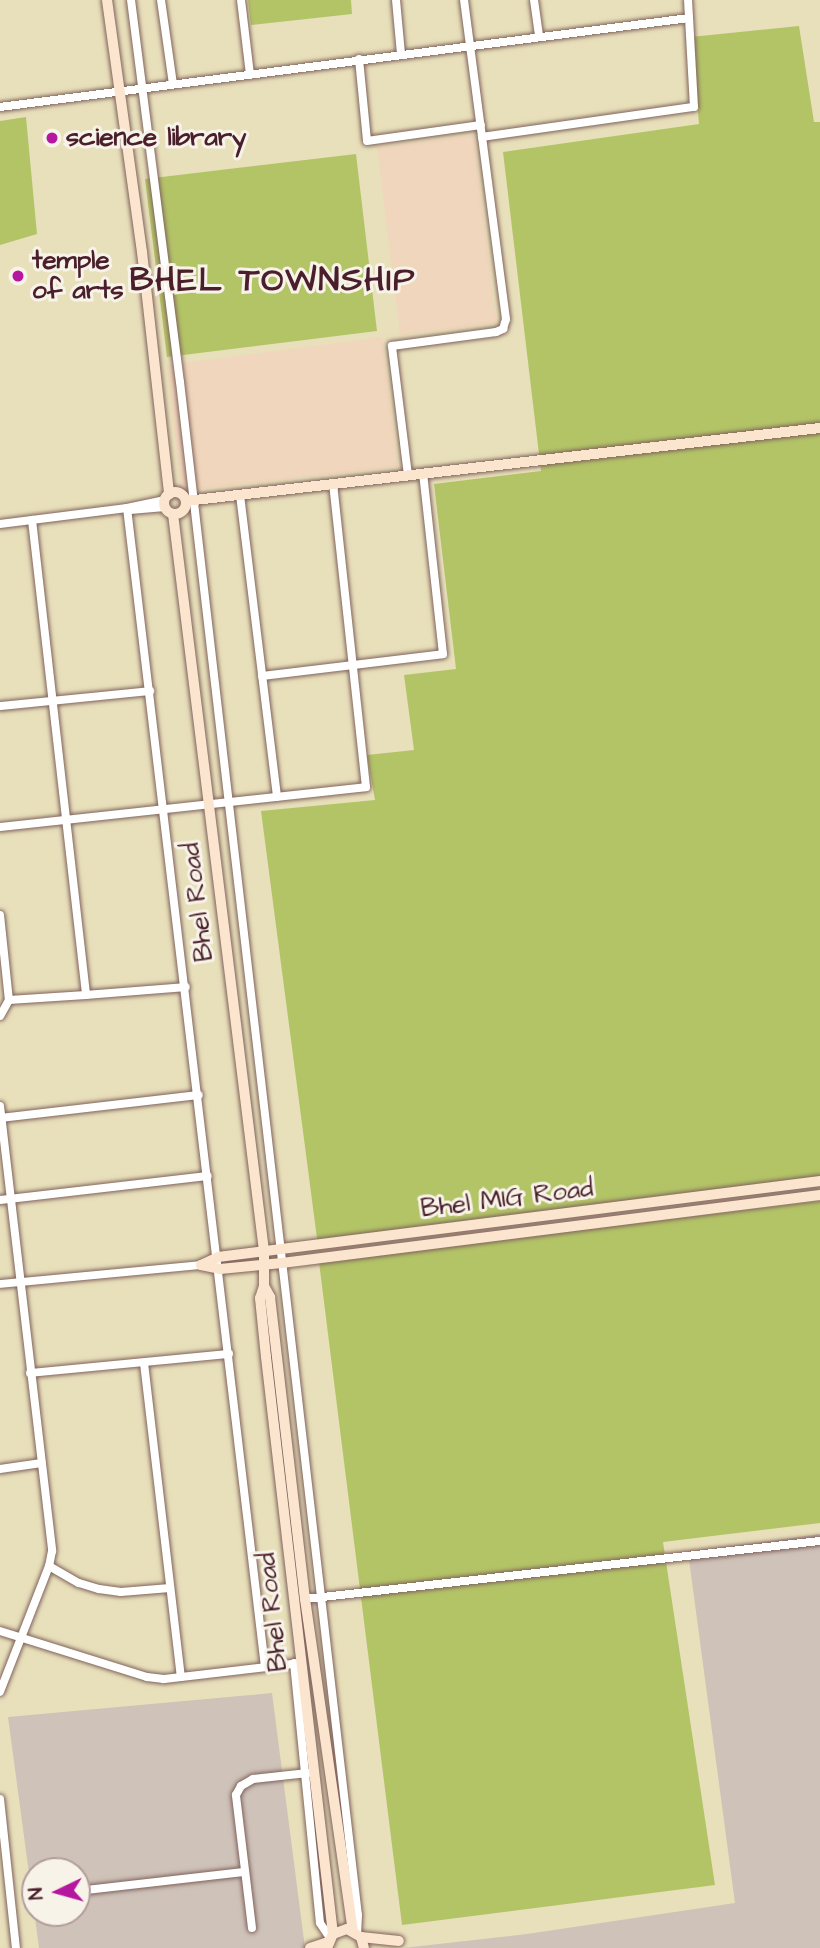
<!DOCTYPE html>
<html>
<head>
<meta charset="utf-8">
<style>
  body { margin:0 }
  #map { position:relative; width:820px; height:1948px; overflow:hidden; background:#e8e0bb; font-family:"Architects Daughter",sans-serif }
  div>[style] { position:absolute }
  .built>* { inset:0; background:#f0d6bc }
  .industrial>* { inset:0; background:#cec2b9 }
  .green>* { inset:0; background:#b3c467 }
  .roads { filter:drop-shadow(0 0 2px #81635d) drop-shadow(0 0 2px #81635d) }
  .street>* { height:8px; margin:-4px; padding:0 4px; transform-origin:4px; border-radius:4px; background:#fff }
  .secondary>* { height:10px; margin:-5px; padding:0 5px; transform-origin:5px; border-radius:5px; background:#fce5cf }
  .secondary>.ring { margin:-5px; padding:0; box-sizing:content-box; background:none; border:10px solid #fce5cf; border-radius:50% }
  .dots>* { width:19px; height:19px; translate:-50% -50%; box-sizing:border-box; border:4px solid #f7f3e8; border-radius:50% }
  span { translate:-50% -50%; white-space:nowrap; text-align:center; line-height:1.15; -webkit-text-stroke:6px #f7f3e8; paint-order:stroke }
  .poi-label { font-size:26px; color:#4a1f2b; font-weight:700 }
  .left { translate:0 -50%; text-align:left }
  .street-label { font-size:26px; color:#4a1f2b }
  .district-label { font-size:33px; color:#4a1f2b; font-weight:700; letter-spacing:2px }
  .north { position:absolute; left:21px; top:1857px; width:70px; height:70px; box-sizing:border-box; background:#f7f3e8; border:2px solid #b29e9c; border-radius:50%; rotate:265deg; font-size:19px; font-weight:700; line-height:28px; text-align:center; color:#4a1f2b }
  .north::after { content:''; display:block; margin:auto; width:24px; height:32px; background:#b5179e; clip-path:polygon(50% 0,100% 100%,50% 72%,0 100%) }
</style>
</head>
<body>
<div id="map">
  <div class="built">
    <i style="clip-path:polygon(474px 135px,496px 323px,400px 335px,377px 147px)"></i>
    <i style="clip-path:polygon(382px 337px,398px 467px,181px 491px,167px 365px)"></i>
  </div>
  <div class="industrial">
    <i style="clip-path:polygon(820px 1534px,820px 1948px,403px 1948px,527px 1934px,735px 1903px,688px 1552px)"></i>
    <i style="clip-path:polygon(evenodd,272px 1693px,305px 1948px,39px 1948px,8px 1717px,272px 1693px,35px 1871px,77px 1871px,77px 1913px,35px 1913px,35px 1871px)"></i>
  </div>
  <div class="green">
    <i style="clip-path:polygon(248px 0,351px 0,352px 14px,251px 25px)"></i>
    <i style="clip-path:polygon(799px 26px,814px 122px,820px 122px,820px 1181px,318px 1246px,261px 811px,375px 800px,367px 755px,414px 750px,404px 675px,456px 669px,434px 484px,541px 471px,503px 152px,699px 124px,691px 37px)"></i>
    <i style="clip-path:polygon(26px 117px,37px 234px,0 245px,0 121px)"></i>
    <i style="clip-path:polygon(356px 154px,377px 331px,167px 357px,145px 179px)"></i>
    <i style="clip-path:polygon(820px 1201px,820px 1523px,663px 1542px,715px 1885px,402px 1925px,319px 1262px)"></i>
  </div>
  <div class="roads">
    <div class="street">
      <i style="left:131px;top:0;width:385px;rotate:82.7deg"></i>
      <i style="left:180px;top:382px;width:1543px;rotate:83.38deg"></i>
      <i style="left:358px;top:1915px;width:18px;rotate:93deg"></i>
      <i style="left:161px;top:0;width:85px;rotate:81.9deg"></i>
      <i style="left:241px;top:0;width:75px;rotate:83.1deg"></i>
      <i style="left:396px;top:0;width:54px;rotate:84.7deg"></i>
      <i style="left:534px;top:0;width:37px;rotate:82deg"></i>
      <i style="left:359px;top:59px;width:82px;rotate:84.4deg"></i>
      <i style="left:367px;top:141px;width:115px;rotate:-8deg"></i>
      <i style="left:0;top:107px;width:695px;rotate:-7.36deg"></i>
      <i style="left:482px;top:137px;width:214px;rotate:-8.1deg"></i>
      <i style="left:694px;top:107px;width:107px;rotate:-93.2deg"></i>
      <i style="left:408px;top:475px;width:130px;rotate:-97.1deg"></i>
      <i style="left:392px;top:346px;width:105px;rotate:-7.7deg"></i>
      <i style="left:496px;top:332px;width:8px;rotate:-23deg"></i>
      <i style="left:503px;top:329px;width:10px;rotate:-73deg"></i>
      <i style="left:506px;top:319px;width:322px;rotate:-97.5deg"></i>
      <i style="left:240px;top:495px;width:304px;rotate:83deg"></i>
      <i style="left:127px;top:508px;width:1167px;rotate:83.21deg"></i>
      <i style="left:130px;top:510px;width:35px;rotate:-5deg"></i>
      <i style="left:32px;top:520px;width:478px;rotate:83.5deg"></i>
      <i style="left:86px;top:995px;width:100px;rotate:-4.6deg"></i>
      <i style="left:0;top:524px;width:128px;rotate:-7.2deg"></i>
      <i style="left:127px;top:508px;width:39px;rotate:-12deg"></i>
      <i style="left:262px;top:676px;width:182px;rotate:-6.9deg"></i>
      <i style="left:443px;top:654px;width:182px;rotate:-96.3deg"></i>
      <i style="left:0;top:706px;width:151px;rotate:-5.7deg"></i>
      <i style="left:0;top:827px;width:368px;rotate:-6.2deg"></i>
      <i style="left:366px;top:787px;width:305px;rotate:-96.2deg"></i>
      <i style="left:0;top:915px;width:85px;rotate:84deg"></i>
      <i style="left:9px;top:1000px;width:18px;rotate:119deg"></i>
      <i style="left:9px;top:1000px;width:77px;rotate:-3.7deg"></i>
      <i style="left:0;top:1106px;width:448px;rotate:83.3deg"></i>
      <i style="left:52px;top:1551px;width:15px;rotate:101deg"></i>
      <i style="left:49px;top:1566px;width:135px;rotate:111.3deg"></i>
      <i style="left:0;top:1118px;width:200px;rotate:-6.6deg"></i>
      <i style="left:0;top:1200px;width:209px;rotate:-6.6deg"></i>
      <i style="left:0;top:1284px;width:202px;rotate:-5.4deg"></i>
      <i style="left:144px;top:1363px;width:316px;rotate:83.3deg"></i>
      <i style="left:30px;top:1373px;width:200px;rotate:-5.5deg"></i>
      <i style="left:0;top:1469px;width:42px;rotate:-8.1deg"></i>
      <i style="left:49px;top:1566px;width:34px;rotate:30deg"></i>
      <i style="left:79px;top:1583px;width:21px;rotate:17deg"></i>
      <i style="left:99px;top:1589px;width:22px;rotate:8deg"></i>
      <i style="left:121px;top:1592px;width:49px;rotate:-4.7deg"></i>
      <i style="left:305px;top:1599px;width:518px;rotate:-6.43deg"></i>
      <i style="left:0;top:1631px;width:154px;rotate:17.4deg"></i>
      <i style="left:147px;top:1677px;width:17px;rotate:7deg"></i>
      <i style="left:164px;top:1679px;width:138px;rotate:-6.7deg"></i>
      <i style="left:294px;top:1663px;width:261px;rotate:84.3deg"></i>
      <i style="left:320px;top:1923px;width:18px;rotate:56deg"></i>
      <i style="left:0;top:1799px;width:150px;rotate:83.9deg"></i>
      <i style="left:77px;top:1891px;width:168px;rotate:-6.5deg"></i>
      <i style="left:252px;top:1928px;width:134px;rotate:-96.9deg"></i>
      <i style="left:236px;top:1795px;width:10px;rotate:-61deg"></i>
      <i style="left:241px;top:1786px;width:14px;rotate:-30deg"></i>
      <i style="left:253px;top:1779px;width:55px;rotate:-6.2deg"></i>
    </div>
    <div class="secondary">
      <i style="left:107px;top:0;width:254px;rotate:82.1deg"></i>
      <i style="left:142px;top:252px;width:244px;rotate:83.6deg"></i>
      <i class="ring" style="left:164px;top:492px;width:12px;height:12px"></i>
      <i style="left:186px;top:501px;width:638px;rotate:-6.57deg"></i>
      <i style="left:173px;top:514px;width:743px;rotate:82.96deg"></i>
      <i style="left:264px;top:1251px;width:35px;rotate:90deg"></i>
      <i style="left:264px;top:1286px;width:13px;rotate:108deg"></i>
      <i style="left:260px;top:1298px;width:59px;rotate:84.2deg"></i>
      <i style="left:266px;top:1357px;width:581px;rotate:83.38deg"></i>
      <i style="left:201px;top:1265px;width:19px;rotate:-25deg"></i>
      <i style="left:218px;top:1257px;width:607px;rotate:-7.2deg"></i>
      <i style="left:201px;top:1265px;width:19px;rotate:12deg"></i>
      <i style="left:220px;top:1269px;width:62px;rotate:-5.5deg"></i>
      <i style="left:282px;top:1263px;width:542px;rotate:-7.2deg"></i>
      <i style="left:264px;top:1286px;width:13px;rotate:61deg"></i>
      <i style="left:270px;top:1297px;width:304px;rotate:83.4deg"></i>
      <i style="left:305px;top:1599px;width:335px;rotate:81.8deg"></i>
      <i style="left:361px;top:1937px;width:38px;rotate:6deg"></i>
      <i style="left:310px;top:1948px;width:19px;rotate:-18deg"></i>
      <i style="left:327px;top:1948px;width:15px;rotate:-67deg"></i>
      <i style="left:333px;top:1934px;width:15px;rotate:-20deg"></i>
      <i style="left:347px;top:1929px;width:16px;rotate:30deg"></i>
      <i style="left:361px;top:1937px;width:11px;rotate:75deg"></i>
    </div>
  </div>
  <div class="dots">
    <i style="left:52px;top:138px;background:#b5179e"></i>
    <i style="left:18px;top:276px;background:#b5179e"></i>
  </div>
  <div class="poi-label">
    <span class="left" style="left:66px;top:138px">science library</span>
    <span class="left" style="left:32px;top:276px">temple<br>of arts</span>
  </div>
  <div class="street-label">
    <span style="left:198px;top:902px;rotate:-97deg">Bhel Road</span>
    <span style="left:507px;top:1199px;rotate:-7deg">Bhel MIG Road</span>
    <span style="left:273px;top:1612px;rotate:-96deg">Bhel Road</span>
  </div>
  <div class="district-label">
    <span style="left:273px;top:281px">BHEL TOWNSHIP</span>
  </div>
  <div class="north">N</div>
</div>
</body>
</html>
